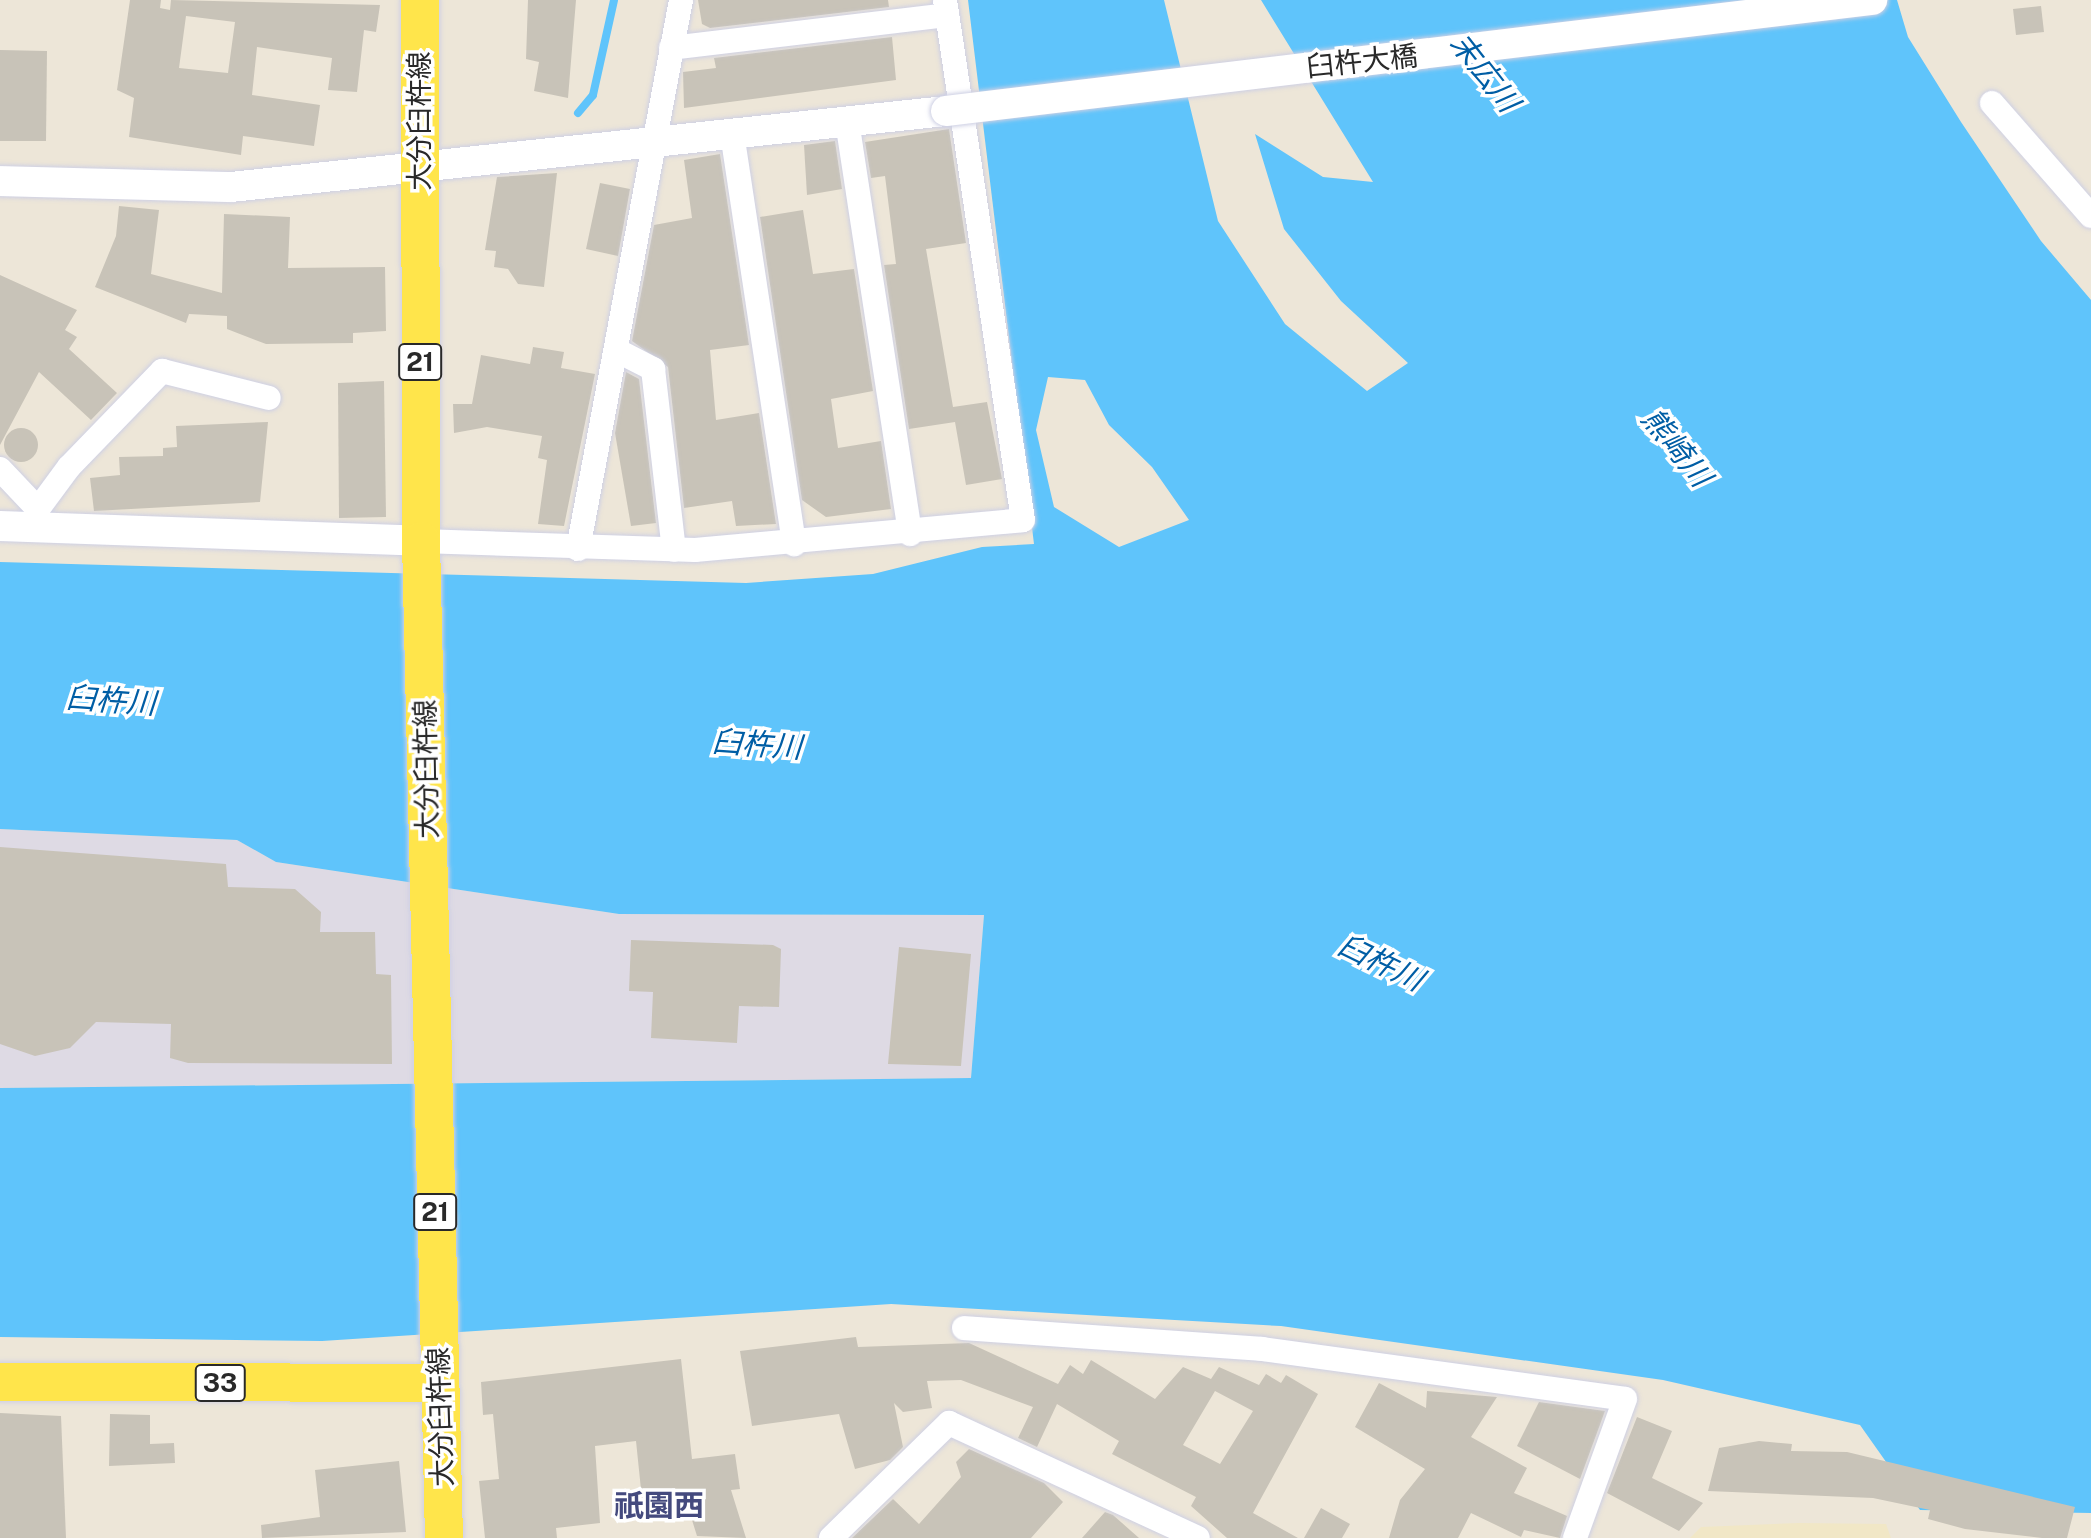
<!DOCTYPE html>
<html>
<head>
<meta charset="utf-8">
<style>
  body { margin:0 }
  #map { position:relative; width:2091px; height:1538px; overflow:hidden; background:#ede6d8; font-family:"Public Sans","Noto Sans JP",sans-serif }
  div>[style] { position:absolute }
  .industrial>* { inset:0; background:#dedae4 }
  .education>* { inset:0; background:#f1e7c6 }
  .water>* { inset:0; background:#5fc4fb }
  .stream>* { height:8px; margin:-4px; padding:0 4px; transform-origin:4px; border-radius:4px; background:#5fc4fb }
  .building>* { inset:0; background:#c8c3b8 }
  .round { border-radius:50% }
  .roads { filter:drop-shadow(0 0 2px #ced0e4) drop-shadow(0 0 2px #ced0e4) }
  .minor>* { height:24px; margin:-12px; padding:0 12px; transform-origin:12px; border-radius:12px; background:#fff }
  .tertiary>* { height:30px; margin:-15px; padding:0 15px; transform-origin:15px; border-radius:15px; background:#fff }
  .primary>* { height:38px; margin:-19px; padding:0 19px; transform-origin:19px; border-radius:19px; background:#ffe54b }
  .bridges { filter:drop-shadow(0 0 2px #ced0e4) drop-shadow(0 0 2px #ced0e4) }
  .tertiary-bridge>* { height:30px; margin:-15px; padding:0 15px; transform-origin:15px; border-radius:15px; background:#fff }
  span { translate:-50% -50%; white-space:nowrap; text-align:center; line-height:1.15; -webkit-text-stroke:7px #fff; paint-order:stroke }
  .shield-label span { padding:2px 6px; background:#fff; border:2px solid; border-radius:6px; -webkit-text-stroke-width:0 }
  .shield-label { font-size:26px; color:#292929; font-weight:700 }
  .street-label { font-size:28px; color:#292929 }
  .water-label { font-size:30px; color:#005ea5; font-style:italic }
  .neighbourhood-label { font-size:30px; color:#444a7e; font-weight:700 }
</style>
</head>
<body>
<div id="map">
  <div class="industrial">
    <i style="clip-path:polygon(0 829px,237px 840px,276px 862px,619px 914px,984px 915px,971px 1078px,0 1088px)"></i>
  </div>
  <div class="education">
    <i style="clip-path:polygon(1799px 1523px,1886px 1524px,1891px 1538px,1690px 1538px,1701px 1527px)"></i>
  </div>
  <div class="water">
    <i style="clip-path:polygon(evenodd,968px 0,1164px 0,1218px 221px,1285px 324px,1367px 391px,1408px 363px,1341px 301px,1284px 229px,1255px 134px,1323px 177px,1373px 182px,1261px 0,1897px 0,1908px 37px,1961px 122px,2041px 241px,2091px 300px,2091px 1513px,1920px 1510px,1860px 1425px,1663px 1380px,1281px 1326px,891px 1304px,322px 1341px,0 1337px,0 1088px,971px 1078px,984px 915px,619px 914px,276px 862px,237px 840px,0 829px,0 562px,746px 583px,873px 574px,982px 547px,1034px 544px,968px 0,1048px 377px,1085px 380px,1109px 425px,1152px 467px,1189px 520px,1119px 547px,1054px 507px,1036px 430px,1048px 377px)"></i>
  </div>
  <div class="stream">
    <i style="left:578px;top:113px;width:23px;rotate:-50deg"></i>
    <i style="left:593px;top:95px;width:97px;rotate:-77.5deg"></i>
  </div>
  <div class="building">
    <i style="clip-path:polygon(evenodd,130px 0,161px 0,160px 8px,170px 10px,171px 0,380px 5px,376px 32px,364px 30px,357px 92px,328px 90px,332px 58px,257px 47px,252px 95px,320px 105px,314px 146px,243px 136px,241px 155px,129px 137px,134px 98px,117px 90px,130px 0,186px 16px,235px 22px,228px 73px,179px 68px,186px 16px)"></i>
    <i style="clip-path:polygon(528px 0,576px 0,568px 98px,534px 91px,539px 62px,526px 59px)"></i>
    <i style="clip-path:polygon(698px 0,888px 0,889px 7px,710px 28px,702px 24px)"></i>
    <i style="clip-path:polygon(2041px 6px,2044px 32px,2016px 35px,2013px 9px)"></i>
    <i style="clip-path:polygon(892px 37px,896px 80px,684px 108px,683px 72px,716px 68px,714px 58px)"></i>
    <i style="clip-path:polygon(0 50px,47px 51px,46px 141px,0 141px)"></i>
    <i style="clip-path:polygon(949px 129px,966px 243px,926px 249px,953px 407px,987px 402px,1002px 479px,966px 485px,955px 422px,909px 429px,884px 265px,896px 264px,885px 176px,871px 178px,865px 142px)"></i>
    <i style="clip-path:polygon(835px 141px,842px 189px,807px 195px,804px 145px)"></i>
    <i style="clip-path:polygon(720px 154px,749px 345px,710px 350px,716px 420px,759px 413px,776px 524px,736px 526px,732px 501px,684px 508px,668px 367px,632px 341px,654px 225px,692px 218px,684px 160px)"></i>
    <i style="clip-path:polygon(557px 173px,544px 287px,518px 284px,508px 269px,494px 267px,496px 251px,485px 250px,497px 177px)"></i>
    <i style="clip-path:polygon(600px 183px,630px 189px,618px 256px,586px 249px)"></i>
    <i style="clip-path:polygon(119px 206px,159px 210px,151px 274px,222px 293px,224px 214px,290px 217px,288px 268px,385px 267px,386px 331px,353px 333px,353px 343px,266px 344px,227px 329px,227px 316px,189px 314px,186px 323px,95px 287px,116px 236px)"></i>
    <i style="clip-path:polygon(803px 210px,813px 274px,854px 269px,873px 391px,831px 399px,838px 448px,881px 441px,891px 509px,826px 517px,802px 500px,760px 217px)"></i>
    <i style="clip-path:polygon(0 275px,77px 310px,65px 330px,77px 337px,69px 349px,117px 393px,91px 420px,39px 372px,0 445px)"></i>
    <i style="clip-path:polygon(533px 347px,564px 352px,561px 368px,595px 374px,564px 526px,538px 524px,547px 460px,538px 458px,542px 436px,487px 427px,454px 433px,453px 404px,472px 404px,481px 355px,530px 364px)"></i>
    <i style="clip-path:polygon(626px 372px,639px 379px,656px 523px,631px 526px,615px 433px)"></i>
    <i style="clip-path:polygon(384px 381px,386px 517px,339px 518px,338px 383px)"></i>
    <i style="clip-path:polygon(268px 422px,260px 502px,94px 511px,90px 478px,120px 475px,119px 457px,163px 456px,163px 448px,177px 447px,176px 426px)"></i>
    <i class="round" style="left:4px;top:428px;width:34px;height:34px"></i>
    <i style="clip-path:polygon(0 847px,226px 864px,228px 887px,295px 889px,321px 912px,320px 932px,375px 932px,376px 974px,391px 975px,392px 1064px,188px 1063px,170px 1058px,171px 1024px,96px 1022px,70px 1048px,35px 1056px,0 1044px)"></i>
    <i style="clip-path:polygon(631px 940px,773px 945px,781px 949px,779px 1007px,739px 1006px,737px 1043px,651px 1038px,653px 992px,629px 991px)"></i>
    <i style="clip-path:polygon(899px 947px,971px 954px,961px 1066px,888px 1064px)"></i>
    <i style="clip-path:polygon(evenodd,856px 1337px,858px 1347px,969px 1343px,1058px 1384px,1070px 1365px,1083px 1374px,1091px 1360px,1155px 1399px,1183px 1367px,1211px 1379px,1219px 1367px,1259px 1385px,1266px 1374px,1281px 1383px,1286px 1375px,1318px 1394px,1253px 1513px,1298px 1538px,1227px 1538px,1191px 1506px,1196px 1497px,1112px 1454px,1119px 1441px,1057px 1404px,1037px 1447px,1018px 1438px,1033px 1407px,961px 1380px,927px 1381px,932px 1408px,903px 1412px,894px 1403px,903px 1447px,890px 1460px,855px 1469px,839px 1414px,752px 1426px,740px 1351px,856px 1337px,1215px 1391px,1253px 1411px,1220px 1464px,1183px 1445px,1215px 1391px)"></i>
    <i style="clip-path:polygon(681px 1359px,692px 1459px,735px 1454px,740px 1489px,731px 1490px,746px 1538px,697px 1536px,687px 1504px,643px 1509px,636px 1441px,595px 1446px,600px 1523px,556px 1528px,557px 1538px,485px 1538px,479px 1481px,499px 1479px,493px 1414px,483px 1415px,481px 1382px)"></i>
    <i style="clip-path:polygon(1379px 1383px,1426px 1408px,1427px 1391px,1497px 1397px,1471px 1437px,1527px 1468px,1514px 1493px,1567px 1516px,1560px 1538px,1524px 1530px,1521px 1537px,1471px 1513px,1458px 1538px,1389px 1538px,1400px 1500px,1425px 1469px,1355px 1427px)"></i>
    <i style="clip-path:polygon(1539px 1402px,1605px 1411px,1580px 1479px,1517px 1446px)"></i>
    <i style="clip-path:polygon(0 1413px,61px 1416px,66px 1538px,0 1538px)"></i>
    <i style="clip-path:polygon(110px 1414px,150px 1415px,150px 1444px,174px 1443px,175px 1463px,109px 1466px)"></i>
    <i style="clip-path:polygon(1637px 1417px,1672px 1431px,1652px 1478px,1703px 1503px,1679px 1531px,1607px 1493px)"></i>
    <i style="clip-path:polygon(1759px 1441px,1792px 1444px,1791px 1451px,1847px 1452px,2075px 1507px,2067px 1538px,2042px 1538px,1965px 1529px,1928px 1519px,1930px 1510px,1873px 1498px,1708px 1491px,1719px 1448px)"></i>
    <i style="clip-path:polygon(969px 1449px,1044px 1483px,1063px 1502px,1031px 1538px,852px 1538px,893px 1499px,919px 1524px,961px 1477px,956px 1462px)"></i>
    <i style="clip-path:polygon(399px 1461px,406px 1532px,262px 1538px,261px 1525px,320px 1517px,315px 1470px)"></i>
    <i style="clip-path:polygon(1321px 1508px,1350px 1524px,1342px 1538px,1304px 1538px)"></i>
    <i style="clip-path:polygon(1105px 1512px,1113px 1515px,1139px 1538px,1082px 1538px)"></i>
  </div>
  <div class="roads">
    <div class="minor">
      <i style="left:671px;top:48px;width:278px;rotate:-6.8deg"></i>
      <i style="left:1992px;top:103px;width:150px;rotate:48.8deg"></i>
      <i style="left:847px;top:121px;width:418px;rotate:81.3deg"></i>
      <i style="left:732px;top:133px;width:416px;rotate:81.4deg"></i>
      <i style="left:616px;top:350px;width:42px;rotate:27.2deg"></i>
      <i style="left:653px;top:369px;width:182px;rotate:83.4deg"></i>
      <i style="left:0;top:469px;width:55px;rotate:46.5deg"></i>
      <i style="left:38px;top:528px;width:19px;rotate:-90deg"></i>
      <i style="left:38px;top:509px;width:52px;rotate:-53.6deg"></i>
      <i style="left:69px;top:467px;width:134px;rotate:-45.9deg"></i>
      <i style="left:162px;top:371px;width:110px;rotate:14.2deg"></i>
      <i style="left:421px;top:541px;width:274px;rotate:1.9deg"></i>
      <i style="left:695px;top:550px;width:329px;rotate:-5.2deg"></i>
      <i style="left:1023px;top:520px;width:526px;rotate:-98.53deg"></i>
      <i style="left:578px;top:549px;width:559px;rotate:-79.37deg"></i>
      <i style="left:964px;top:1328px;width:299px;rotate:4deg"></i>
      <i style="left:1262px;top:1349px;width:366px;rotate:7.8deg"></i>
      <i style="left:1625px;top:1399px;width:148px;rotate:109.8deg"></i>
      <i style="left:831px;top:1538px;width:165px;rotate:-44.3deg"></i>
      <i style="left:949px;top:1423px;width:274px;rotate:24.8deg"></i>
    </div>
    <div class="tertiary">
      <i style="left:0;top:181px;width:231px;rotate:1.5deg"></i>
      <i style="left:231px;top:187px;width:719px;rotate:-6.07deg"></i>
      <i style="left:0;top:526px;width:421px;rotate:2deg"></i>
    </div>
    <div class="primary">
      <i style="left:420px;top:0;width:541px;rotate:89.89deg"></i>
      <i style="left:421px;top:541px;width:997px;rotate:88.68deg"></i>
      <i style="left:0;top:1382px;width:440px;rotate:0.1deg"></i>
    </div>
  </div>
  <div class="bridges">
    <div class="tertiary-bridge">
      <i style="left:946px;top:111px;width:933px;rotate:-6.84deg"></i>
    </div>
  </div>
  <div class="shield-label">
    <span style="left:420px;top:362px">21</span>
    <span style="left:435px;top:1212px">21</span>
    <span style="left:220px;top:1383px">33</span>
  </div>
  <div class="street-label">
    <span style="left:1362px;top:61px;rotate:-6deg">臼杵大橋</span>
    <span style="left:419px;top:121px;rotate:-90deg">大分臼杵線</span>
    <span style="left:426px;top:769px;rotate:-91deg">大分臼杵線</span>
    <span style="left:440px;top:1417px;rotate:-92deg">大分臼杵線</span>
  </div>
  <div class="water-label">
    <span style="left:1485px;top:72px;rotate:52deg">末広川</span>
    <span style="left:1677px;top:447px;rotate:51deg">熊崎川</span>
    <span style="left:111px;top:700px;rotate:4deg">臼杵川</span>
    <span style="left:757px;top:744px;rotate:4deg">臼杵川</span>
    <span style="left:1381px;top:962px;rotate:26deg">臼杵川</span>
  </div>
  <div class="neighbourhood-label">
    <span style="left:659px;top:1505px">祇園西</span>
  </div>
</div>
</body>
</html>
